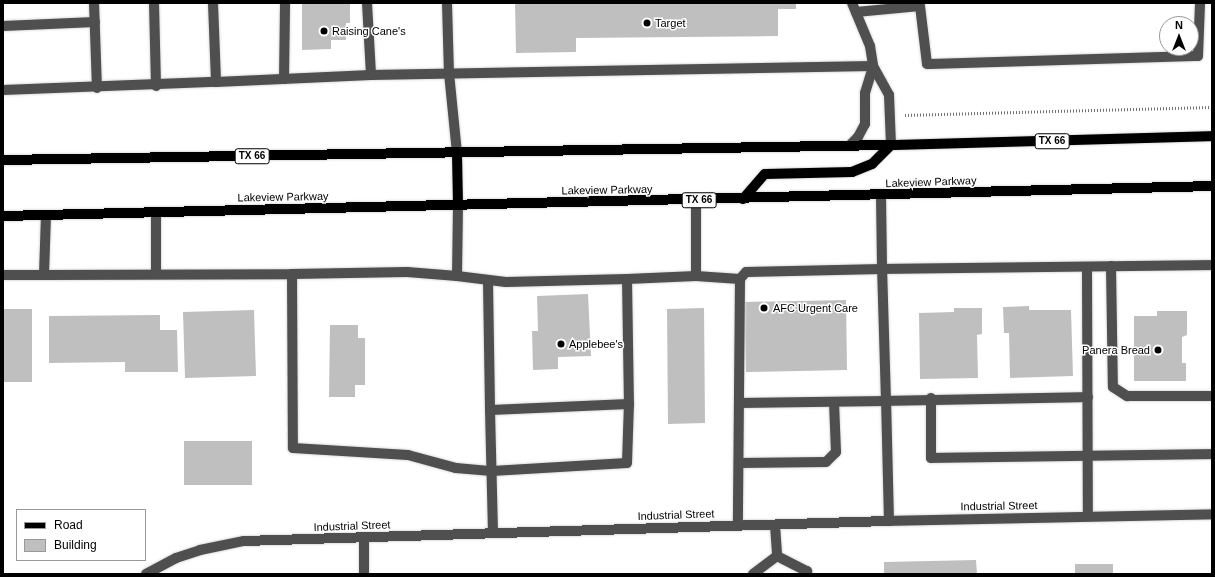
<!DOCTYPE html>
<html>
<head>
<meta charset="utf-8">
<style>
  body { margin:0 }
  #map { position:relative; width:1215px; height:577px; overflow:hidden; background:#fff; font-family:Arial,sans-serif }
  div>[style] { position:absolute }
  .building>* { inset:0; background:#bfbfbf }
  .path>* { height:2.5px; margin-top:-1.25px; transform-origin:0; background:repeating-linear-gradient(90deg,#717171 0 1px,transparent 0 3px) }
  .roads { filter:drop-shadow(0 0 1px #dbdbdb) drop-shadow(0 0 1px #dbdbdb) }
  .minor>* { height:10px; margin:-5px; padding:0 5px; transform-origin:5px; border-radius:5px; background:#4f4f4f }
  .major>* { height:10px; margin:-5px; padding:0 5px; transform-origin:5px; border-radius:5px; background:#000 }
  .dots>* { width:11px; height:11px; translate:-50% -50%; box-sizing:border-box; border:2px solid #fff; border-radius:50% }
  span { translate:-50% -50%; white-space:nowrap; text-align:center; line-height:1.15; -webkit-text-stroke:3px #fff; paint-order:stroke }
  .shield-label span { padding:1px 3px; background:#fff; border:1px solid; border-radius:3px; -webkit-text-stroke-width:0 }
  .shield-label { font-size:10px; color:#000; font-weight:700 }
  .poi-label { font-size:11px; color:#000 }
  .left { translate:0 -50%; text-align:left }
  .right { translate:-100% -50%; text-align:right }
  .street-label { font-size:11px; color:#000 }
  .frame { position:absolute; inset:0; border:4px solid #000; pointer-events:none }
  .legend { position:absolute; left:16px; top:509px; width:130px; height:52px; box-sizing:border-box; background:#fff; border:1px solid #999; margin:0; padding:5px 7px; list-style:none; font-size:12px; color:#000 }
  .legend li { display:flex; align-items:center; gap:8px; height:20px }
  .legend b { width:20px; border:1px solid #999 }
  .north { position:absolute; left:1159px; top:16px; width:40px; height:40px; box-sizing:border-box; background:#fff; border:1px solid #999; border-radius:50%; rotate:0deg; font-size:11px; font-weight:700; line-height:16px; text-align:center; color:#000 }
  .north::after { content:''; display:block; margin:auto; width:14px; height:18px; background:#000; clip-path:polygon(50% 0,100% 100%,50% 72%,0 100%) }
</style>
</head>
<body>
<div id="map">
  <div class="building">
    <i style="clip-path:polygon(302px 3px,350px 3px,350px 23px,346px 23px,346px 40px,331px 40px,331px 49px,302px 50px)"></i>
    <i style="clip-path:polygon(515px 3px,796px 3px,796px 9px,778px 9px,778px 36px,576px 38px,576px 52px,516px 53px)"></i>
    <i style="clip-path:polygon(588px 294px,591px 356px,558px 357px,558px 369px,533px 370px,532px 331px,538px 331px,537px 296px)"></i>
    <i style="clip-path:polygon(846px 300px,847px 370px,746px 372px,744px 302px)"></i>
    <i style="clip-path:polygon(1029px 306px,1029px 310px,1071px 310px,1073px 376px,1010px 378px,1009px 333px,1004px 333px,1003px 307px)"></i>
    <i style="clip-path:polygon(704px 308px,705px 423px,668px 424px,667px 309px)"></i>
    <i style="clip-path:polygon(954px 308px,982px 308px,982px 334px,977px 335px,978px 378px,920px 379px,919px 313px,954px 312px)"></i>
    <i style="clip-path:polygon(3px 309px,32px 309px,32px 382px,3px 382px)"></i>
    <i style="clip-path:polygon(254px 310px,256px 376px,185px 378px,183px 312px)"></i>
    <i style="clip-path:polygon(1157px 311px,1187px 311px,1187px 335px,1182px 337px,1182px 363px,1186px 363px,1186px 381px,1134px 381px,1134px 316px,1157px 316px)"></i>
    <i style="clip-path:polygon(160px 315px,160px 330px,177px 330px,178px 372px,125px 372px,125px 362px,49px 363px,49px 316px)"></i>
    <i style="clip-path:polygon(330px 325px,358px 325px,358px 338px,365px 338px,365px 385px,355px 385px,355px 397px,329px 397px)"></i>
    <i style="clip-path:polygon(184px 441px,252px 441px,252px 485px,184px 485px)"></i>
    <i style="clip-path:polygon(976px 560px,977px 574px,884px 574px,884px 562px)"></i>
    <i style="clip-path:polygon(1075px 564px,1113px 564px,1113px 574px,1075px 574px)"></i>
  </div>
  <div class="path">
    <i style="left:905px;top:115px;width:307px;rotate:-1.5deg"></i>
  </div>
  <div class="roads">
    <div class="minor">
      <i style="left:94px;top:3px;width:85px;rotate:88deg"></i>
      <i style="left:154px;top:3px;width:83px;rotate:88.6deg"></i>
      <i style="left:213px;top:3px;width:79px;rotate:87.8deg"></i>
      <i style="left:216px;top:82px;width:155px;rotate:-2.6deg"></i>
      <i style="left:371px;top:75px;width:502px;rotate:-1.03deg"></i>
      <i style="left:367px;top:3px;width:72px;rotate:86.8deg"></i>
      <i style="left:447px;top:3px;width:70px;rotate:88.4deg"></i>
      <i style="left:449px;top:73px;width:80px;rotate:84.3deg"></i>
      <i style="left:852px;top:3px;width:47px;rotate:67.3deg"></i>
      <i style="left:870px;top:46px;width:20px;rotate:81deg"></i>
      <i style="left:873px;top:66px;width:33px;rotate:61deg"></i>
      <i style="left:889px;top:95px;width:50px;rotate:87.7deg"></i>
      <i style="left:856px;top:12px;width:64px;rotate:-5.4deg"></i>
      <i style="left:920px;top:6px;width:58px;rotate:83.1deg"></i>
      <i style="left:927px;top:64px;width:271px;rotate:-1.7deg"></i>
      <i style="left:1198px;top:56px;width:53px;rotate:-87.8deg"></i>
      <i style="left:3px;top:26px;width:92px;rotate:-2.5deg"></i>
      <i style="left:284px;top:79px;width:76px;rotate:-89.2deg"></i>
      <i style="left:3px;top:90px;width:213px;rotate:-2.2deg"></i>
      <i style="left:849px;top:146px;width:13px;rotate:-45deg"></i>
      <i style="left:858px;top:137px;width:15px;rotate:-62deg"></i>
      <i style="left:865px;top:124px;width:31px;rotate:-90deg"></i>
      <i style="left:865px;top:93px;width:28px;rotate:-73deg"></i>
      <i style="left:881px;top:195px;width:74px;rotate:89.2deg"></i>
      <i style="left:882px;top:269px;width:330px;rotate:-0.7deg"></i>
      <i style="left:458px;top:205px;width:71px;rotate:90.8deg"></i>
      <i style="left:457px;top:276px;width:49px;rotate:7deg"></i>
      <i style="left:506px;top:282px;width:121px;rotate:-1.4deg"></i>
      <i style="left:627px;top:279px;width:125px;rotate:89.1deg"></i>
      <i style="left:629px;top:404px;width:139px;rotate:177.5deg"></i>
      <i style="left:490px;top:410px;width:122px;rotate:88.6deg"></i>
      <i style="left:156px;top:212px;width:62px;rotate:90deg"></i>
      <i style="left:1111px;top:266px;width:121px;rotate:89.1deg"></i>
      <i style="left:1113px;top:387px;width:17px;rotate:33deg"></i>
      <i style="left:1127px;top:396px;width:85px"></i>
      <i style="left:1087px;top:267px;width:249px;rotate:89.8deg"></i>
      <i style="left:3px;top:275px;width:41px"></i>
      <i style="left:44px;top:275px;width:60px;rotate:-88.1deg"></i>
      <i style="left:44px;top:275px;width:248px;rotate:-0.2deg"></i>
      <i style="left:457px;top:276px;width:50px;rotate:-175.4deg"></i>
      <i style="left:407px;top:272px;width:115px;rotate:179deg"></i>
      <i style="left:292px;top:274px;width:174px;rotate:89.7deg"></i>
      <i style="left:293px;top:448px;width:115px;rotate:3.5deg"></i>
      <i style="left:408px;top:455px;width:50px;rotate:15.2deg"></i>
      <i style="left:456px;top:468px;width:36px;rotate:5deg"></i>
      <i style="left:492px;top:471px;width:135px;rotate:-3.4deg"></i>
      <i style="left:627px;top:463px;width:59px;rotate:-88.1deg"></i>
      <i style="left:696px;top:276px;width:44px;rotate:3.9deg"></i>
      <i style="left:740px;top:279px;width:247px;rotate:90.5deg"></i>
      <i style="left:627px;top:279px;width:69px;rotate:-2.5deg"></i>
      <i style="left:696px;top:276px;width:76px;rotate:-90deg"></i>
      <i style="left:488px;top:281px;width:129px;rotate:89.1deg"></i>
      <i style="left:931px;top:398px;width:60px;rotate:90deg"></i>
      <i style="left:931px;top:458px;width:281px;rotate:-0.8deg"></i>
      <i style="left:739px;top:403px;width:147px;rotate:-0.8deg"></i>
      <i style="left:886px;top:401px;width:132px;rotate:-91.7deg"></i>
      <i style="left:882px;top:269px;width:136px;rotate:178.7deg"></i>
      <i style="left:746px;top:272px;width:9px;rotate:131deg"></i>
      <i style="left:739px;top:463px;width:87px;rotate:-0.7deg"></i>
      <i style="left:826px;top:462px;width:14px;rotate:-45deg"></i>
      <i style="left:836px;top:452px;width:50px;rotate:-92.3deg"></i>
      <i style="left:889px;top:521px;width:120px;rotate:-91.4deg"></i>
      <i style="left:886px;top:401px;width:202px;rotate:-1.1deg"></i>
      <i style="left:775px;top:525px;width:31px;rotate:86deg"></i>
      <i style="left:777px;top:556px;width:34px;rotate:27deg"></i>
      <i style="left:807px;top:571px;width:3px;rotate:90deg"></i>
      <i style="left:146px;top:574px;width:34px;rotate:-28deg"></i>
      <i style="left:176px;top:558px;width:25px;rotate:-18deg"></i>
      <i style="left:200px;top:550px;width:45px;rotate:-11.6deg"></i>
      <i style="left:244px;top:541px;width:645px;rotate:-1.78deg"></i>
      <i style="left:889px;top:521px;width:323px;rotate:-1.2deg"></i>
      <i style="left:364px;top:574px;width:37px;rotate:-90deg"></i>
      <i style="left:753px;top:574px;width:30px;rotate:-37deg"></i>
    </div>
    <div class="major">
      <i style="left:457px;top:153px;width:52px;rotate:88.9deg"></i>
      <i style="left:3px;top:160px;width:888px;rotate:-0.97deg"></i>
      <i style="left:891px;top:145px;width:321px;rotate:-1.6deg"></i>
      <i style="left:743px;top:199px;width:33px;rotate:-49deg"></i>
      <i style="left:765px;top:174px;width:87px;rotate:-1.3deg"></i>
      <i style="left:852px;top:172px;width:22px;rotate:-22deg"></i>
      <i style="left:872px;top:164px;width:27px;rotate:-45deg"></i>
      <i style="left:3px;top:216px;width:1209px;rotate:-1.42deg"></i>
    </div>
  </div>
  <div class="dots">
    <i style="left:647px;top:23px;background:#000"></i>
    <i style="left:324px;top:31px;background:#000"></i>
    <i style="left:764px;top:308px;background:#000"></i>
    <i style="left:561px;top:344px;background:#000"></i>
    <i style="left:1158px;top:350px;background:#000"></i>
  </div>
  <div class="shield-label">
    <span style="left:1052px;top:141px">TX 66</span>
    <span style="left:252px;top:156px">TX 66</span>
    <span style="left:699px;top:200px">TX 66</span>
  </div>
  <div class="poi-label">
    <span class="left" style="left:655px;top:23px">Target</span>
    <span class="left" style="left:332px;top:31px">Raising Cane's</span>
    <span class="left" style="left:773px;top:308px">AFC Urgent Care</span>
    <span class="left" style="left:569px;top:344px">Applebee's</span>
    <span class="right" style="left:1150px;top:350px">Panera Bread</span>
  </div>
  <div class="street-label">
    <span style="left:931px;top:182px;rotate:-2deg">Lakeview Parkway</span>
    <span style="left:607px;top:190px;rotate:-1deg">Lakeview Parkway</span>
    <span style="left:283px;top:197px;rotate:-1deg">Lakeview Parkway</span>
    <span style="left:999px;top:506px;rotate:-1deg">Industrial Street</span>
    <span style="left:676px;top:515px;rotate:-2deg">Industrial Street</span>
    <span style="left:352px;top:526px;rotate:-2deg">Industrial Street</span>
  </div>
  <div class="frame"></div>
  <ul class="legend">
  <li><b style="height:5px;background:#000"></b>Road</li>
  <li><b style="height:11px;background:#bfbfbf"></b>Building</li>
  </ul>
  <div class="north">N</div>
</div>
</body>
</html>
